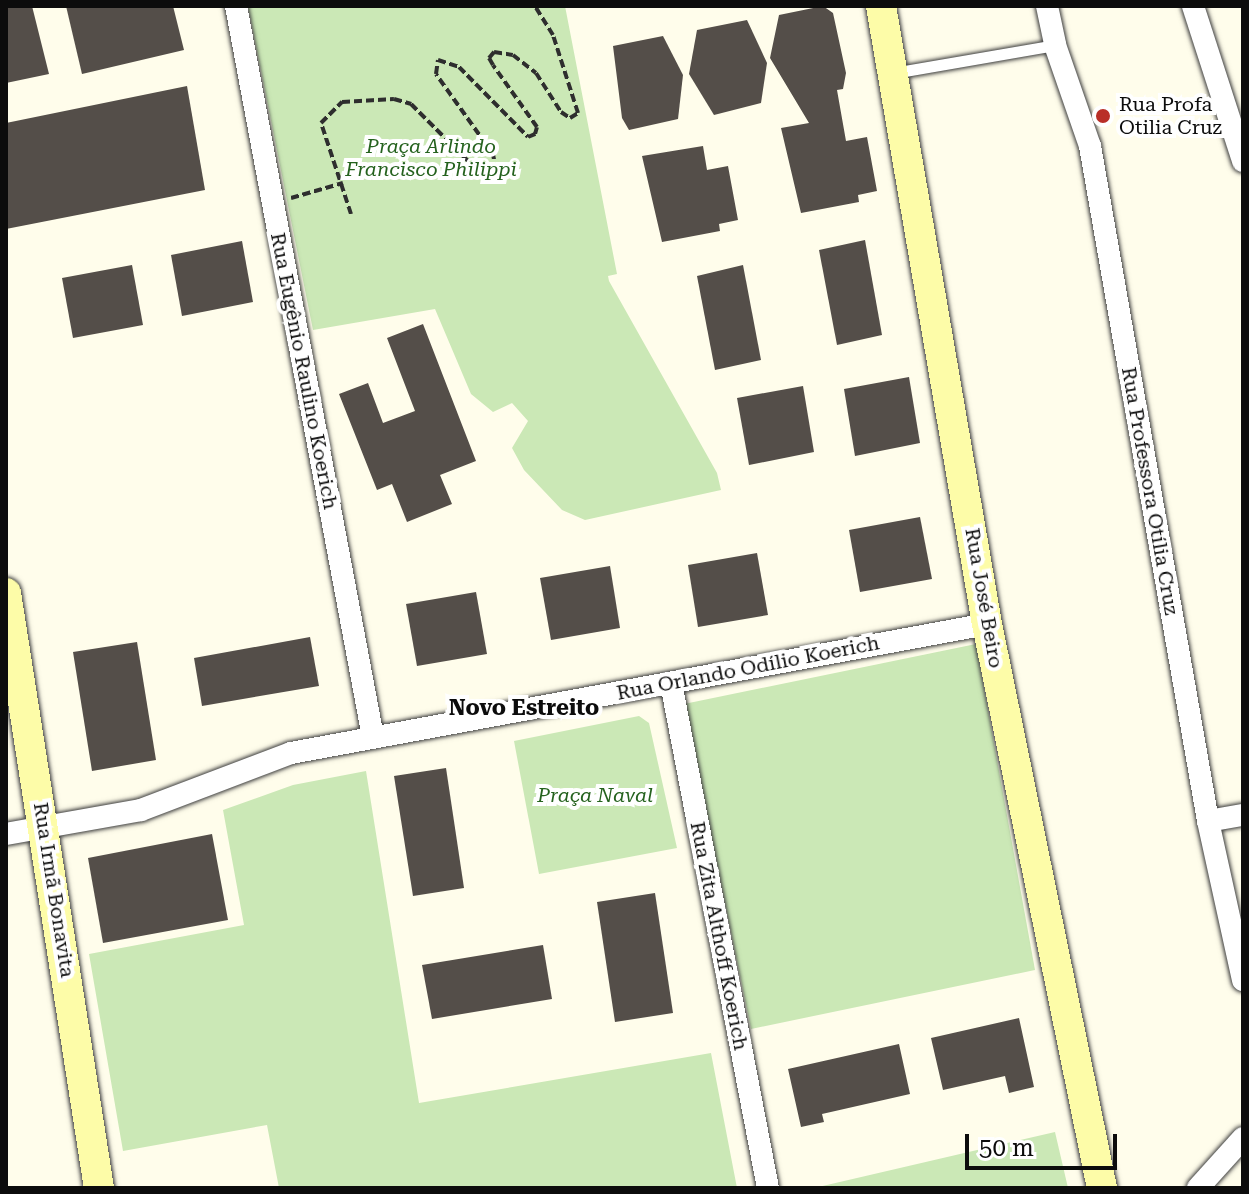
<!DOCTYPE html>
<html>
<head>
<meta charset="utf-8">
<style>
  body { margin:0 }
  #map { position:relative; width:1249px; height:1194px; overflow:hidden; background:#fffdeb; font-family:"Roboto Serif",serif }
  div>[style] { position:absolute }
  .green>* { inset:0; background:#cbe8b6 }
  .building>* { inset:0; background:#544e49 }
  .path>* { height:4px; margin-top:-2px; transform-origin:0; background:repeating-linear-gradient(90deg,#2e2e2e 0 8px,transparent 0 12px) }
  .roads { filter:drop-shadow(0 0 2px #3f3f3f) drop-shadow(0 0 2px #3f3f3f) }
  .lane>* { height:11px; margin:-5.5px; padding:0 5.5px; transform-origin:5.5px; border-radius:5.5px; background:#fff }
  .street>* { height:22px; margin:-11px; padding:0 11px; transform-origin:11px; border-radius:11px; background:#fff }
  .secondary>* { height:30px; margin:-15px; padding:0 15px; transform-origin:15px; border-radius:15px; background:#fdfca8 }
  .dots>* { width:22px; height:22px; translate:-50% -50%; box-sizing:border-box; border:4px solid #fff; border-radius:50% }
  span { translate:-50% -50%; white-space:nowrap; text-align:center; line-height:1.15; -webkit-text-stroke:8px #fff; paint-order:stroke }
  .poi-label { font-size:20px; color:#0c0c0c }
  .left { translate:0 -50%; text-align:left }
  .park-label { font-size:20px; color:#25621e; font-style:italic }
  .street-label { font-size:20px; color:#0c0c0c }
  .neighbourhood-label { font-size:22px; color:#0c0c0c; font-weight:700 }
  .frame { position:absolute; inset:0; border:8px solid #0c0c0c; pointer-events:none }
  .scale { position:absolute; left:965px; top:1134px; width:152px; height:36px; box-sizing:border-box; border:4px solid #0c0c0c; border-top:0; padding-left:10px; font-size:24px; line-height:28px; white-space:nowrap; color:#0c0c0c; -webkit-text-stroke:6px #fff; paint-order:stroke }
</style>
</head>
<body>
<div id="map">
  <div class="green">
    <i style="clip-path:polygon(248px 6px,565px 6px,617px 274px,608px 276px,609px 281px,717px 473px,721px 490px,585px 520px,562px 510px,524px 470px,512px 448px,528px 421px,512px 403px,493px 412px,471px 394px,435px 309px,313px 330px)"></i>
    <i style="clip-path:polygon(976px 644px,1035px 970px,751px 1029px,684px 704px)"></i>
    <i style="clip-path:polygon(639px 716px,649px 723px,677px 848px,539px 874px,514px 741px)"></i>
    <i style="clip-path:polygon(366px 771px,419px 1103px,711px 1053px,737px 1188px,279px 1188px,267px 1125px,123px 1151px,89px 954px,244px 925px,223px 810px,293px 785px)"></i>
    <i style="clip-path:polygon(1055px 1132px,1068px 1188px,814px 1188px)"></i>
  </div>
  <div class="building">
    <i style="clip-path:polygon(6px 6px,32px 6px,49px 74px,6px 83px)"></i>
    <i style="clip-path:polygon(66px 6px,173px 6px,184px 50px,82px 74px)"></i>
    <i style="clip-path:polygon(823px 6px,833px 13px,846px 73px,843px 89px,837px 90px,846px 141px,867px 137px,877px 191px,858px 195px,859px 202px,801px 213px,781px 128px,809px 123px,770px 58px,779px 15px)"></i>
    <i style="clip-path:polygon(747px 20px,767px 63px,761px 103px,714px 115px,689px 74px,697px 30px)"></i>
    <i style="clip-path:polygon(663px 36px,683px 75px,678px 119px,629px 130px,622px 118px,613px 46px)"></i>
    <i style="clip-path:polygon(187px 86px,205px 190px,6px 229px,6px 123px)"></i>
    <i style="clip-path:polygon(703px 146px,707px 170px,728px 166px,738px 220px,719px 224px,720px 231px,662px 242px,642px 156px)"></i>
    <i style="clip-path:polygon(865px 240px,882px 335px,837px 345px,819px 250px)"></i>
    <i style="clip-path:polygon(242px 241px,253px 302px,182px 316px,171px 255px)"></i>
    <i style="clip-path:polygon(132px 265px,143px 325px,73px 338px,62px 278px)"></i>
    <i style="clip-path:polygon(743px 265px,761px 360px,715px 370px,697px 276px)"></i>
    <i style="clip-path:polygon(423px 324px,476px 461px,440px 475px,452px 504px,407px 522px,392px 484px,377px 490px,339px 394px,368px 383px,383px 423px,415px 411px,387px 338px)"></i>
    <i style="clip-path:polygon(909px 377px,920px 443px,855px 456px,844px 389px)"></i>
    <i style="clip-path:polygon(803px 386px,814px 452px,749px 465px,737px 398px)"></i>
    <i style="clip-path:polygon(920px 517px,932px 579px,860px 592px,849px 530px)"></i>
    <i style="clip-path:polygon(757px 553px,768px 615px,698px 627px,688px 565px)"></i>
    <i style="clip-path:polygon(610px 566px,620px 628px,551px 640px,540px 578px)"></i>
    <i style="clip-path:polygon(476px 592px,487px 654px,417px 666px,406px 604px)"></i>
    <i style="clip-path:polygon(310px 637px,319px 686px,202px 706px,194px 658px)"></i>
    <i style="clip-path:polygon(137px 642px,156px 760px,92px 771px,73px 652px)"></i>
    <i style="clip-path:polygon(446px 768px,464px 888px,413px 896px,394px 776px)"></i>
    <i style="clip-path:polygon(212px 834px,228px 920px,103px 943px,88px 858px)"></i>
    <i style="clip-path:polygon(655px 893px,673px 1013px,615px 1022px,597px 902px)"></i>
    <i style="clip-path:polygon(543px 945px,552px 999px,432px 1019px,422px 965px)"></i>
    <i style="clip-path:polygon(1019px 1018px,1034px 1087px,1009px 1093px,1005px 1076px,943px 1090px,931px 1038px)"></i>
    <i style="clip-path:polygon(899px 1044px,910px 1094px,822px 1114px,824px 1122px,801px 1127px,788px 1069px)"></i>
  </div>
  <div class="path">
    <i style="left:291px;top:198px;width:54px;rotate:-16.1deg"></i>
    <i style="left:351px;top:214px;width:96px;rotate:-108.2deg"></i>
    <i style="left:321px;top:123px;width:30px;rotate:-45deg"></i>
    <i style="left:342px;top:102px;width:52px;rotate:-3.3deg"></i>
    <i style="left:394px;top:99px;width:18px;rotate:16deg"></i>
    <i style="left:411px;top:104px;width:95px;rotate:45deg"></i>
    <i style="left:478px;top:171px;width:12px;rotate:31deg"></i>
    <i style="left:488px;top:177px;width:10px;rotate:-37deg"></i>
    <i style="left:496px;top:171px;width:17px;rotate:-100deg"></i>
    <i style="left:493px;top:154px;width:98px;rotate:-125.5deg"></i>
    <i style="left:436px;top:74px;width:14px;rotate:-82deg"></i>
    <i style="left:438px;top:60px;width:22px;rotate:18deg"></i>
    <i style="left:459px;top:67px;width:98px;rotate:45.4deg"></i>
    <i style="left:528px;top:137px;width:8px;rotate:-23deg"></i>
    <i style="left:535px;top:134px;width:7px;rotate:-74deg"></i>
    <i style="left:537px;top:127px;width:76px;rotate:-125.4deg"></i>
    <i style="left:493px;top:65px;width:8px;rotate:-120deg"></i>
    <i style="left:489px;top:58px;width:8px;rotate:-50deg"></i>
    <i style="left:494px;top:52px;width:19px;rotate:9deg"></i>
    <i style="left:513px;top:55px;width:29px;rotate:38deg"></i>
    <i style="left:536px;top:73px;width:46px;rotate:57.3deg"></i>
    <i style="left:561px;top:112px;width:11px;rotate:34deg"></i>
    <i style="left:570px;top:118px;width:9px;rotate:-32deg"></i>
    <i style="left:578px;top:113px;width:82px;rotate:-107.8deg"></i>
    <i style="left:553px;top:35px;width:34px;rotate:-122deg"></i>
  </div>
  <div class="roads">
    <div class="lane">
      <i style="left:893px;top:73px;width:164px;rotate:-9.8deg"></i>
    </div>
    <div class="street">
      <i style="left:236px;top:6px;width:744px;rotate:79.39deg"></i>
      <i style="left:1047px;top:6px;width:40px;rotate:78deg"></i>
      <i style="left:1055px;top:45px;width:107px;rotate:70.9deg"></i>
      <i style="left:1090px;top:146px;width:685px;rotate:80.08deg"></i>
      <i style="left:1208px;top:821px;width:163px;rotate:77.6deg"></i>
      <i style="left:1193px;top:6px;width:163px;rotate:72.1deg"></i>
      <i style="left:671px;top:683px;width:514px;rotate:79.13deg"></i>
      <i style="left:1208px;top:821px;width:36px;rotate:-10deg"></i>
      <i style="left:6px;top:834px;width:137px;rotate:-10.1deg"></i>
      <i style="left:141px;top:810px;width:160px;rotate:-20.8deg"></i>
      <i style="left:291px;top:753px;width:708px;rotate:-10.5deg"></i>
      <i style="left:1198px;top:1188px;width:67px;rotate:-48deg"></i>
    </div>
    <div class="secondary">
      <i style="left:881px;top:6px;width:627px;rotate:80.27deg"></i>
      <i style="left:987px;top:624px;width:576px;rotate:78.48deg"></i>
      <i style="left:6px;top:593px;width:602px;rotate:81.12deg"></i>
    </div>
  </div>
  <div class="dots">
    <i style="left:1103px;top:116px;background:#b92f27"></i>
  </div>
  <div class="poi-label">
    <span class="left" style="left:1119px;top:116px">Rua Profa<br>Otilia Cruz</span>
  </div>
  <div class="park-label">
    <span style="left:431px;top:158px">Praça Arlindo<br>Francisco Philippi</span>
    <span style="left:595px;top:795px">Praça Naval</span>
  </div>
  <div class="street-label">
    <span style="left:304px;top:371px;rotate:79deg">Rua Eugênio Raulino Koerich</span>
    <span style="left:1150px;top:491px;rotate:80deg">Rua Professora Otília Cruz</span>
    <span style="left:984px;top:598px;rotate:80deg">Rua José Beiro</span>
    <span style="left:748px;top:668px;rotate:-11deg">Rua Orlando Odílio Koerich</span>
    <span style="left:54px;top:890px;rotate:81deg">Rua Irmã Bonavita</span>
    <span style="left:719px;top:936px;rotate:79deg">Rua Zita Althoff Koerich</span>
  </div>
  <div class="neighbourhood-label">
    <span style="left:524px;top:708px">Novo Estreito</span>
  </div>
  <div class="frame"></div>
  <div class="scale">50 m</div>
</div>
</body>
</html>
